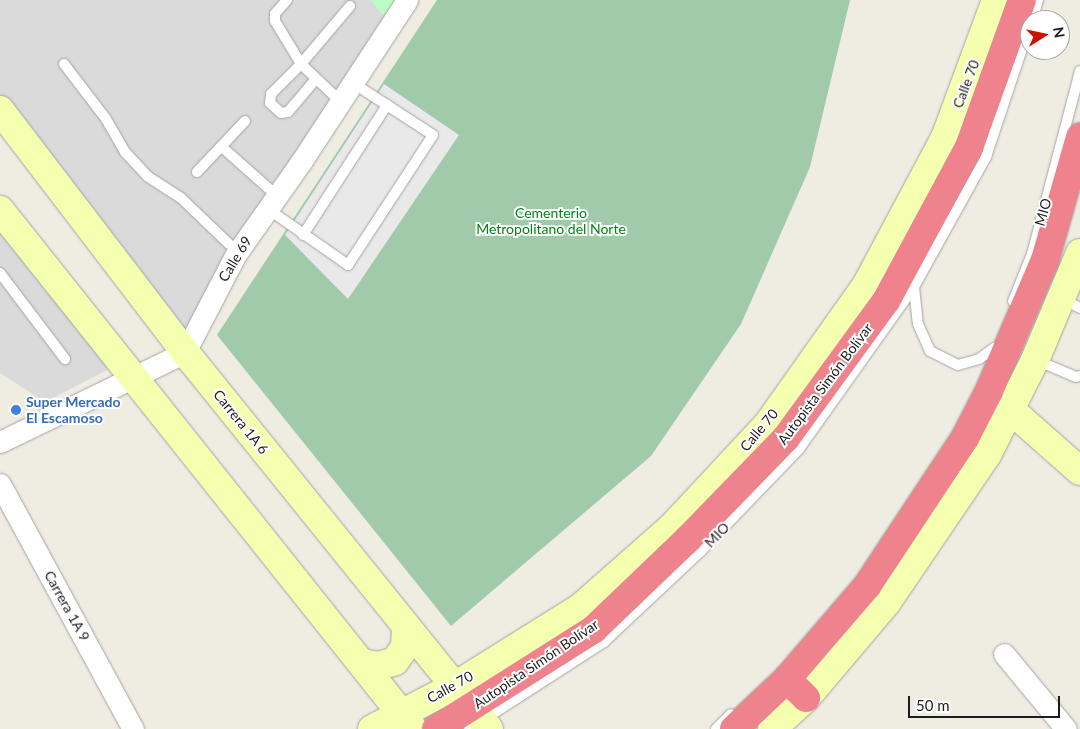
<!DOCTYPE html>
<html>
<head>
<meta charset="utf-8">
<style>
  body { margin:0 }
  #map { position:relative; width:1080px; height:729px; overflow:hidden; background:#efece2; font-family:Lato,sans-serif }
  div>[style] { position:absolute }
  .residential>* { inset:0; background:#dbdada }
  .cemetery>* { inset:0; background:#a1caab }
  .park>* { inset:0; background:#bafec5 }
  .parking>* { inset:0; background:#e9e9e9 }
  .roads { filter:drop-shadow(0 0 1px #a4a4a4) drop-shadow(0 0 1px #a4a4a4) }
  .lane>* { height:10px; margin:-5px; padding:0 5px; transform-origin:5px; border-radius:5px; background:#fff }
  .street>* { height:21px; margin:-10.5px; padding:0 10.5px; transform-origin:10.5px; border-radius:10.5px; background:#fff }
  .secondary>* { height:28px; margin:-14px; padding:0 14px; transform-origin:14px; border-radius:14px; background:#f4ffb0 }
  .highway>* { height:28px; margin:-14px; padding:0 14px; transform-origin:14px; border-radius:14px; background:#ee828d }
  .dots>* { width:14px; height:14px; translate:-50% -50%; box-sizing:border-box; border:2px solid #fff; border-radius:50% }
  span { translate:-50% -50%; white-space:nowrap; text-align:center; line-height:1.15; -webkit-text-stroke:4px #fff; paint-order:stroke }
  .street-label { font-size:14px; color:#1d1d1d }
  .park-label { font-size:14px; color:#028518 }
  .shop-label { font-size:14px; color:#366cbe; font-weight:700 }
  .left { translate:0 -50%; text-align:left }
  .north { position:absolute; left:1020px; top:10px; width:50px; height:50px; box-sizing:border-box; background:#fff; border:1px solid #a5a5a5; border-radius:50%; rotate:80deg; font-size:14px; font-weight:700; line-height:20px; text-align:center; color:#1d1d1d }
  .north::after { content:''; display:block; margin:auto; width:18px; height:22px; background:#ca1200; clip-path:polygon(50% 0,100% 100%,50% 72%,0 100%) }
  .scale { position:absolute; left:908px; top:696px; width:152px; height:22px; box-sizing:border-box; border:2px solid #1d1d1d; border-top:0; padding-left:6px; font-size:15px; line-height:18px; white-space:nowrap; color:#1d1d1d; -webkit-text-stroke:4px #fff; paint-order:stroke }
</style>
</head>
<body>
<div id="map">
  <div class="residential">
    <i style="clip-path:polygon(0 0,371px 0,391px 24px,185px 352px,0 110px)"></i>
    <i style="clip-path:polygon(0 230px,111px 368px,45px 402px,0 373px)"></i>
  </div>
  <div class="cemetery">
    <i style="clip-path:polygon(437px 0,850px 0,810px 167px,741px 324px,651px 456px,451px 626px,217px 335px)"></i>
  </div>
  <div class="park">
    <i style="clip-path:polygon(371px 0,407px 0,391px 24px)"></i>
  </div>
  <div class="parking">
    <i style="clip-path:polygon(384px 84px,459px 135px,348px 299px,285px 235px)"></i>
  </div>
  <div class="roads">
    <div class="lane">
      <i style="left:287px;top:0;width:18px;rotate:131deg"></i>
      <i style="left:275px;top:14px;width:7px;rotate:90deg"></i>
      <i style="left:275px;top:21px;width:50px;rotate:58.8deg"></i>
      <i style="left:301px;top:64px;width:42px;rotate:135deg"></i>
      <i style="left:271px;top:94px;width:9px;rotate:96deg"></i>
      <i style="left:270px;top:103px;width:15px;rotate:42deg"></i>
      <i style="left:281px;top:113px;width:7px;rotate:-8deg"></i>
      <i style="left:288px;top:112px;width:42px;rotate:-49.8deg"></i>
      <i style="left:1032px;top:20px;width:21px;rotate:-73deg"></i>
      <i style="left:64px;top:64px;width:69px;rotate:52.6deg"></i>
      <i style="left:106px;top:119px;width:38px;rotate:60deg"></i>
      <i style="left:125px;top:152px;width:33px;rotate:47deg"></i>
      <i style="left:147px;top:176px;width:40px;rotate:32.9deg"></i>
      <i style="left:181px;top:198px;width:66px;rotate:43.8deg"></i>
      <i style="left:341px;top:102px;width:55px;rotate:-136.5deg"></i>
      <i style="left:301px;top:64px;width:76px;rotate:-49.8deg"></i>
      <i style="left:223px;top:148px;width:72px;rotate:41.6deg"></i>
      <i style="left:197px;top:172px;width:70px;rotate:-46.7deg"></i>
      <i style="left:268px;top:209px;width:98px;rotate:35deg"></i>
      <i style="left:348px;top:265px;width:155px;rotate:-56.8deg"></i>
      <i style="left:433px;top:135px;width:95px;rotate:-147deg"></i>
      <i style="left:303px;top:235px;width:155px;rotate:-57.1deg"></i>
      <i style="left:0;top:273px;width:108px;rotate:52.9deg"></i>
      <i style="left:914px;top:287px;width:37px;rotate:84deg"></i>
      <i style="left:918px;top:324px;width:30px;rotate:66deg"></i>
      <i style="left:930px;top:351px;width:31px;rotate:27deg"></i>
      <i style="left:958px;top:365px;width:22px;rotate:-16deg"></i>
      <i style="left:979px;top:359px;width:19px;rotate:-36deg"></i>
      <i style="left:1063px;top:299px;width:19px;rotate:28deg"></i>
      <i style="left:1013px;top:301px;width:51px;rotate:-68deg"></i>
      <i style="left:1032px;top:254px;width:189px;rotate:-75.3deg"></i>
      <i style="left:1036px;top:360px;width:43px;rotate:23deg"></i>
      <i style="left:1076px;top:377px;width:4px;rotate:-14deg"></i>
      <i style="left:469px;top:729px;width:161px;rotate:-32.8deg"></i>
      <i style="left:604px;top:642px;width:133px;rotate:-43.2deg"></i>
      <i style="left:701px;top:551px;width:141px;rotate:-46.1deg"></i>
      <i style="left:799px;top:449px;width:199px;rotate:-54.6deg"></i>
      <i style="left:914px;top:287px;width:149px;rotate:-61deg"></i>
      <i style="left:986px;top:157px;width:139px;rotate:-71.6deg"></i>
      <i style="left:716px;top:729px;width:21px;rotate:-45deg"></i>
    </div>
    <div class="street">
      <i style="left:0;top:442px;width:206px;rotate:-25.9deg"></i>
      <i style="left:185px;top:352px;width:110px;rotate:-62.5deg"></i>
      <i style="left:236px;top:254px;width:113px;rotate:-54.8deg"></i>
      <i style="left:301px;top:162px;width:194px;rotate:-56.8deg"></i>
      <i style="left:0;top:484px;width:279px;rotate:61.5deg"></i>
      <i style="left:1004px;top:654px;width:97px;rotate:50.4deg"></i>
    </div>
    <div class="secondary">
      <i style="left:0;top:110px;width:305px;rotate:52.6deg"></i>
      <i style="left:185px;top:352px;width:484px;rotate:51.1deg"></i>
      <i style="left:0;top:210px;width:661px;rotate:51.45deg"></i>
      <i style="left:1011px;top:410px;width:92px;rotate:41.5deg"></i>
      <i style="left:362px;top:663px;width:17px;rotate:10deg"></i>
      <i style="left:379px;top:666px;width:17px;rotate:-17deg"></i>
      <i style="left:395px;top:661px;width:17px;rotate:-54deg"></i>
      <i style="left:405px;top:647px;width:21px;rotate:-87deg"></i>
      <i style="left:372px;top:729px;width:93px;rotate:-27.4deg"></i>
      <i style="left:455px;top:686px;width:147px;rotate:-32deg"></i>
      <i style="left:580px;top:608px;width:123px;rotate:-41.4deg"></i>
      <i style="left:672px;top:527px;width:141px;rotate:-47deg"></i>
      <i style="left:768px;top:424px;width:171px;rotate:-54.7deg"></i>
      <i style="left:867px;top:284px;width:166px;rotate:-61.9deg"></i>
      <i style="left:945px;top:138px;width:147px;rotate:-69.7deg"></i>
      <i style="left:772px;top:729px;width:46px;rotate:-42.4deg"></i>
      <i style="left:806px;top:698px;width:126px;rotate:-49.8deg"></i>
      <i style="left:887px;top:602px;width:178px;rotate:-55.8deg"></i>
      <i style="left:987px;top:455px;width:106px;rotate:-63.2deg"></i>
      <i style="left:1035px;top:360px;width:116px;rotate:-67.2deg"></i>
    </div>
    <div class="highway">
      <i style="left:787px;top:679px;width:27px;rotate:45deg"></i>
      <i style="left:436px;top:729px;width:187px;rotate:-32.3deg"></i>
      <i style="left:594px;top:629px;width:130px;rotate:-43.8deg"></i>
      <i style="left:688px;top:539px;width:141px;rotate:-45.9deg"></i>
      <i style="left:786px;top:438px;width:170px;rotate:-53.9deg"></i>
      <i style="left:886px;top:301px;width:175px;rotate:-61.7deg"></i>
      <i style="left:969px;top:147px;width:156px;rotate:-70.2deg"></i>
      <i style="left:734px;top:729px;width:73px;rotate:-43.3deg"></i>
      <i style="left:787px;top:679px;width:123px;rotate:-49.3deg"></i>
      <i style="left:867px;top:586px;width:178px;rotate:-56.5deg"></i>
      <i style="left:965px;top:438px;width:53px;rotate:-62.9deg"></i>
      <i style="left:989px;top:391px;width:142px;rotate:-66.9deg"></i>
      <i style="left:1045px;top:260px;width:128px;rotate:-74.1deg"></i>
    </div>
  </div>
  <div class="dots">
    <i style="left:16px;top:410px;background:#3f7fe0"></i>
  </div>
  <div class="street-label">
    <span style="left:966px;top:84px;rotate:-69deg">Calle 70</span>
    <span style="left:1043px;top:212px;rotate:-74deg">MIO</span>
    <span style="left:235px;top:259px;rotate:-59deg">Calle 69</span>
    <span style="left:825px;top:384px;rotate:-53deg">Autopista Simón Bolívar</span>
    <span style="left:241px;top:422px;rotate:51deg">Carrera 1A 6</span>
    <span style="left:759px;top:430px;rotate:-50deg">Calle 70</span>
    <span style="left:717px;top:535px;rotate:-46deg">MIO</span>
    <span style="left:67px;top:606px;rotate:61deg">Carrera 1A 9</span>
    <span style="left:536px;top:664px;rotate:-34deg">Autopista Simón Bolívar</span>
    <span style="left:450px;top:687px;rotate:-29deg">Calle 70</span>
  </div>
  <div class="park-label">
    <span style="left:551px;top:221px">Cementerio<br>Metropolitano del Norte</span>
  </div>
  <div class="shop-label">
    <span class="left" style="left:26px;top:410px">Super Mercado<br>El Escamoso</span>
  </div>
  <div class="north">N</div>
  <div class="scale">50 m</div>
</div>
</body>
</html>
